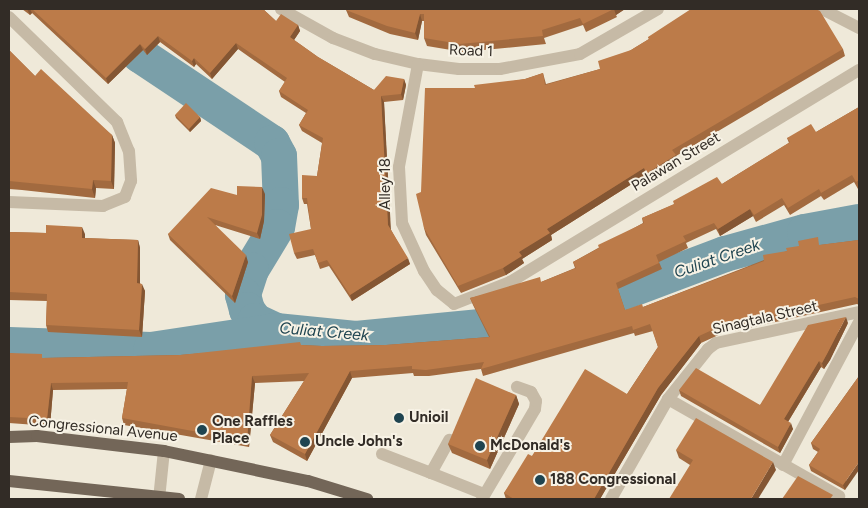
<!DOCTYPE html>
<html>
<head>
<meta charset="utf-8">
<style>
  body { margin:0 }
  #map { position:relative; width:868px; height:508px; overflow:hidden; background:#efe9d9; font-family:Figtree,sans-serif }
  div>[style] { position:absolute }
  .river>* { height:36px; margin:-18px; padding:0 18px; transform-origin:18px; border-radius:18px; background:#7a9fa9 }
  .minor>* { height:12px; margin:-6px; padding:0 6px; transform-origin:6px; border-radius:6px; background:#c6baa6 }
  .major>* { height:12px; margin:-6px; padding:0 6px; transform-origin:6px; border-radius:6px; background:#736658 }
  .wall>* { inset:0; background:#a26a3f }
  .shaded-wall>* { inset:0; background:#845633 }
  .building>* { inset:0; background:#bc7b49 }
  .dots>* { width:14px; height:14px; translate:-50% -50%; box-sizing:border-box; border:2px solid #f7f2e5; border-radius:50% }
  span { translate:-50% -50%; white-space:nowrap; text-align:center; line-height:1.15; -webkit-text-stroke:4px #f7f2e5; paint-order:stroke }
  .street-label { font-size:15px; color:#322c26 }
  .poi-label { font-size:15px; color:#322c26; font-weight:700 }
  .left { translate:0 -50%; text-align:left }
  .water-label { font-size:16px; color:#1f4450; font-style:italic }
  .frame { position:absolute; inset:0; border:10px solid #322c26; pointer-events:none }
</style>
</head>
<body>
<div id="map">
  <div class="river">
    <i style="left:86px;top:9px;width:71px;rotate:40.4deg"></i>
    <i style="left:140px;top:55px;width:159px;rotate:33.7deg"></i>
    <i style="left:272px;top:143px;width:15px;rotate:62deg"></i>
    <i style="left:279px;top:156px;width:49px;rotate:87.7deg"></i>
    <i style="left:281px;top:205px;width:22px;rotate:100deg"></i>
    <i style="left:277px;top:227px;width:50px;rotate:121.2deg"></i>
    <i style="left:251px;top:270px;width:26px;rotate:108deg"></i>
    <i style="left:243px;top:295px;width:16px;rotate:75deg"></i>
    <i style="left:247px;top:310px;width:14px;rotate:54deg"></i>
    <i style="left:255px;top:321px;width:23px;rotate:25deg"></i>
    <i style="left:276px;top:331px;width:80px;rotate:5.7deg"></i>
    <i style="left:356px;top:339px;width:146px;rotate:-5.5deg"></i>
    <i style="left:501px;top:325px;width:105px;rotate:-13.8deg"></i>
    <i style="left:603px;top:300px;width:130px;rotate:-20.7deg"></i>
    <i style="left:725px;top:254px;width:83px;rotate:-15.4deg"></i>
    <i style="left:805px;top:232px;width:55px;rotate:-10.5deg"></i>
    <i style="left:9px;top:345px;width:142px;rotate:2deg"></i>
    <i style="left:151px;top:350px;width:126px;rotate:-8.6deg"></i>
  </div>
  <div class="minor">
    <i style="left:281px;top:9px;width:60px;rotate:29.1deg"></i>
    <i style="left:333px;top:38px;width:45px;rotate:20.9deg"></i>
    <i style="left:375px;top:54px;width:44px;rotate:13.1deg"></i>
    <i style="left:418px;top:64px;width:41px;rotate:7deg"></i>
    <i style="left:459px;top:69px;width:41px"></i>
    <i style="left:500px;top:69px;width:81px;rotate:-10.6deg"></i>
    <i style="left:580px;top:54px;width:90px;rotate:-30deg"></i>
    <i style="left:822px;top:9px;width:42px;rotate:27.2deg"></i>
    <i style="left:9px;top:17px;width:151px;rotate:44.2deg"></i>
    <i style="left:117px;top:122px;width:31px;rotate:68deg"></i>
    <i style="left:129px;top:151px;width:30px;rotate:86deg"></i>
    <i style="left:131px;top:181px;width:17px;rotate:111deg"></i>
    <i style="left:125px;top:197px;width:24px;rotate:158deg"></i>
    <i style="left:103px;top:206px;width:94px;rotate:-177.6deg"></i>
    <i style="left:418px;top:64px;width:105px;rotate:100.5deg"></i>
    <i style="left:399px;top:167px;width:56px;rotate:86.9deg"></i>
    <i style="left:402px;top:223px;width:53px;rotate:65.4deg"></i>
    <i style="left:424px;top:271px;width:23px;rotate:56deg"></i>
    <i style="left:437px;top:290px;width:22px;rotate:39deg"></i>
    <i style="left:454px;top:304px;width:60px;rotate:-21.4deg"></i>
    <i style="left:510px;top:282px;width:408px;rotate:-31.3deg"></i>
    <i style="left:668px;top:399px;width:197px;rotate:29.6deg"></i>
    <i style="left:382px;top:454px;width:53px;rotate:21.2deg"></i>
    <i style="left:431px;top:473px;width:38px;rotate:-61deg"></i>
    <i style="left:783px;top:465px;width:162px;rotate:-62deg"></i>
    <i style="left:431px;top:473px;width:57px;rotate:21.6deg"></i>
    <i style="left:159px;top:499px;width:48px;rotate:-84.1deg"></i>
    <i style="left:201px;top:499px;width:40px;rotate:-75.6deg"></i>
    <i style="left:482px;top:499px;width:104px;rotate:-59.5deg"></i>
    <i style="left:535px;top:409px;width:8px;rotate:-83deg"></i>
    <i style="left:536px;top:401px;width:10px;rotate:-119deg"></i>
    <i style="left:531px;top:392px;width:15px;rotate:-160deg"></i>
    <i style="left:611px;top:499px;width:115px;rotate:-60.3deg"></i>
    <i style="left:668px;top:399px;width:64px;rotate:-51.3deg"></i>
    <i style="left:708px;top:349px;width:10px;rotate:-37deg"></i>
    <i style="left:716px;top:343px;width:146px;rotate:-12.2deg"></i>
  </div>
  <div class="major">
    <i style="left:9px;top:437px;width:28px;rotate:-2deg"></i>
    <i style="left:37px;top:436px;width:128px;rotate:6.7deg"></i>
    <i style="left:164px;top:451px;width:147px;rotate:11.8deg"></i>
    <i style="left:308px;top:481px;width:62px;rotate:17deg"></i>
    <i style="left:9px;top:481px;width:171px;rotate:6deg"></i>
  </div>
  <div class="wall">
    <i style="clip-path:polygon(22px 9px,263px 9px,276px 21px,298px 25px,300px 31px,294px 40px,318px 57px,374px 90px,404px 79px,406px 85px,403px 100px,384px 102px,390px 228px,410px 264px,352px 301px,329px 266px,320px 269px,315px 255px,297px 259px,294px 253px,311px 229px,307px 204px,304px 204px,302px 198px,317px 176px,322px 143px,302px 131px,299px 125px,306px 113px,281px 97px,279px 91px,285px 82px,238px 49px,212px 79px,196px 64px,194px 67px,160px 42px,147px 55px,143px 50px,108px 84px,32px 13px,30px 15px)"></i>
    <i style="clip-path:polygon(344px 9px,625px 9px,616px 15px,617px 17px,586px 32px,583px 25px,544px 38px,546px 44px,463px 52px,427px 46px,424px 38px,424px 21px,422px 21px,418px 40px,390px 34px,349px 17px,346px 10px)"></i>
    <i style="clip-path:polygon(648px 37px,843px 49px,845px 56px,676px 156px,678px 162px,649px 179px,646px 175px,551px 235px,552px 240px,522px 259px,524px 263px,506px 275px,461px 293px,426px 235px,424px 228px,421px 192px,475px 88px,525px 79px,543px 73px,546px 84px,600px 69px,649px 39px)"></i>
    <i style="clip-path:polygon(9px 50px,35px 76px,112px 135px,115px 143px,114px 189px,96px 188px,95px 198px,22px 190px,9px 189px)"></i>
    <i style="clip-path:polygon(859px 107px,859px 188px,858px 189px,854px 182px,824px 200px,821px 196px,790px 215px,784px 205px,756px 222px,753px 216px,720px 236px,716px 229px,686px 243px,688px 248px,659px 262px,662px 269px,618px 289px,625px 310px,643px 307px,787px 251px,820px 245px,859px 240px,859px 305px,857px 304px,735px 331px,734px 328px,701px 343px,661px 395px,600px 499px,506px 499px,504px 493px,532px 456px,627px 394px,658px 347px,653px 331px,635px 336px,634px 333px,483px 376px,481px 369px,429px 376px,414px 376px,413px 373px,352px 378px,307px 461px,273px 442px,270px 435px,304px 381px,255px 383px,249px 447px,124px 425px,122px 418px,127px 389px,53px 390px,50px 426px,9px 423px,9px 353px,43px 358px,180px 355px,301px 345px,322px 346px,386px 345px,489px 337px,473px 305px,470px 298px,541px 282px,575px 268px,573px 262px,643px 223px,642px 218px,722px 184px,789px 143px,787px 138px,816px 132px)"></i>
    <i style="clip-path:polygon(175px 115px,200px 117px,201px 121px,190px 132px,176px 118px)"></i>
    <i style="clip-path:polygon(265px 194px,264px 221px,260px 239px,215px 225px,248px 262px,235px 303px,170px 240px,168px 234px,237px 195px)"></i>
    <i style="clip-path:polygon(9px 232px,85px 234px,85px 238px,138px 240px,140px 248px,140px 283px,145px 291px,142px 337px,48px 332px,46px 325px,47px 301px,9px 300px)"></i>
    <i style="clip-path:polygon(848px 323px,830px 360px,824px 369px,821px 367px,788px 422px,793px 429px,780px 453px,681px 396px,679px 390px,760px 405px)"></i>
    <i style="clip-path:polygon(859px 376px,845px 490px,811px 471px,809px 465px,818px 452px,813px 449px,811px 443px)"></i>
    <i style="clip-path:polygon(516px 395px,519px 404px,490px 469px,452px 453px,448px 444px)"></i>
    <i style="clip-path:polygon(676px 450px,776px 470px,690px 465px,679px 458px)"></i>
  </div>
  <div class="shaded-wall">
    <i style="clip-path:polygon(27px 9px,30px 9px,32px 13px,30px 15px)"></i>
    <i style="clip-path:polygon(614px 9px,625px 9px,616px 15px)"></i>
    <i style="clip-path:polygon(420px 14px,422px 21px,418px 40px,415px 33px)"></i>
    <i style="clip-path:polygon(298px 25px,300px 31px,292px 43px,290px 37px)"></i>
    <i style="clip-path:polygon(158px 36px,160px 42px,147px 55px,145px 49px)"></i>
    <i style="clip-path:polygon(236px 43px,238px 49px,212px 79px,210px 73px)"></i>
    <i style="clip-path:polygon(140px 44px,143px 50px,108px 84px,106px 78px)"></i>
    <i style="clip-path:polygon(194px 58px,196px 64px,194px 67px,192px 61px)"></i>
    <i style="clip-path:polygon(404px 79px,406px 85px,403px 100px,401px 94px)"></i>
    <i style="clip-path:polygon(381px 96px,384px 102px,391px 231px,388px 225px)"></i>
    <i style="clip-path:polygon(200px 117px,201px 121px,190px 132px,189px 129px)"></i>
    <i style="clip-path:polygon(112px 135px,115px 143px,114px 189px,111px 181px)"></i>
    <i style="clip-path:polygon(676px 155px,678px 162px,649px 179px,647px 173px)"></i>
    <i style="clip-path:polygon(644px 168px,646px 175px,551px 235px,552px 240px,522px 259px,524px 263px,506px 275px,503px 268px,519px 252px,547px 229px)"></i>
    <i style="clip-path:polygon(93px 180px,96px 188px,95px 198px,92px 189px)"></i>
    <i style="clip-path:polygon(262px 187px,265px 194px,264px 221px,260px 239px,257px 233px)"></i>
    <i style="clip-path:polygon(750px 209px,753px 216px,720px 236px,718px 229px)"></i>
    <i style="clip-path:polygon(82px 227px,85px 234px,85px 245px,82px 238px)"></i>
    <i style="clip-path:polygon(138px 240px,140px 248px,140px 291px,137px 283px)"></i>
    <i style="clip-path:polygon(246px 255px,248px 262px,235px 303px,232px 296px)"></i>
    <i style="clip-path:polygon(408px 258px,410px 264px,352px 301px,350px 295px)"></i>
    <i style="clip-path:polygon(142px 284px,145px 291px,142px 337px,139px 330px)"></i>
    <i style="clip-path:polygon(846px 317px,848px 323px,830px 360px,824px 369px,822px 363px)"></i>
    <i style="clip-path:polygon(699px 336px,701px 343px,661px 395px,600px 499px,594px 499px,658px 388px)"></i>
    <i style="clip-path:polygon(819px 361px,821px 367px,786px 425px,784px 419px)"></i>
    <i style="clip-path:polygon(350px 371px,352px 378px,307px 461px,305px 454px)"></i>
    <i style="clip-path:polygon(252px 376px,255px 383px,249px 447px,247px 441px)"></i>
    <i style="clip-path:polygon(51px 383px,53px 390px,50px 426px,47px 419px)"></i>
    <i style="clip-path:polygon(516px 395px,519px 404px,490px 469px,487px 460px)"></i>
    <i style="clip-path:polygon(791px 423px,793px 429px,780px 453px,778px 447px)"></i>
    <i style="clip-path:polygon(773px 462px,776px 470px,758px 499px,751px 499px)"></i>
    <i style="clip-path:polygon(859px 462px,859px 470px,845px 490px,843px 485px)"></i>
  </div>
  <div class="building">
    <i style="clip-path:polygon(32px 9px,263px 9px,276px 21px,281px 14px,298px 25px,290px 37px,318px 57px,374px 90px,386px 76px,404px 79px,401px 94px,381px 96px,388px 225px,408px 258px,350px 295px,327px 260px,318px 263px,313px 249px,294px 253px,289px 234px,311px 229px,307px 198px,302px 198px,302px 175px,317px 176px,323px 138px,299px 125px,308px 110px,279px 91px,287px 78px,236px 43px,210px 73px,194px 58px,192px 61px,158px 36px,145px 49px,140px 44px,106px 78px)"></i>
    <i style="clip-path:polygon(346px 9px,614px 9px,583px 24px,580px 18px,542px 30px,543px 36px,460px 44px,424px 38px,424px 14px,420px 14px,415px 33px,387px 26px,346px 10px)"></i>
    <i style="clip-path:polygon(691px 9px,816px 9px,820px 11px,843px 49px,672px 150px,676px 155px,647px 173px,644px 168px,547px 229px,550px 233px,519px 252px,522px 256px,503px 268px,458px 286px,424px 228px,416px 194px,421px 192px,425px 88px,475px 88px,474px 85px,525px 79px,543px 73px,545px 85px,600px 69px,598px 61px,631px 50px,649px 39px,648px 37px)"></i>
    <i style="clip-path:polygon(9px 50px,35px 76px,41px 69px,112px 135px,111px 181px,93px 180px,92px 189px,9px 181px)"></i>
    <i style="clip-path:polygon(186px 103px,200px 117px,189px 129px,175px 115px)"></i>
    <i style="clip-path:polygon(859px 107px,859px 180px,856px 182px,852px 175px,821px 193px,819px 189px,788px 208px,782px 198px,754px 215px,750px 209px,718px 229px,714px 223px,683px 236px,686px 241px,656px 255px,659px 263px,616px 283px,625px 310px,642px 304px,643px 307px,764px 261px,763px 255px,787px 251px,786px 248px,799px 246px,798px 241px,818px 237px,819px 245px,859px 240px,859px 299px,855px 297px,733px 324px,732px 321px,699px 336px,658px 388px,594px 499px,514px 499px,504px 493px,528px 454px,532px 456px,585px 369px,627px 394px,658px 347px,650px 324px,633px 330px,632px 326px,481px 369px,484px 362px,426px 370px,412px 369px,412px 366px,350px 371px,305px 454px,270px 435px,309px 373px,252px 376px,247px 441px,122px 418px,128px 382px,51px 383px,47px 419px,9px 417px,9px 353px,42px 354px,42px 358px,180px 355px,300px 342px,301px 345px,322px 346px,386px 345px,490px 337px,470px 298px,540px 277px,541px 282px,576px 268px,573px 262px,599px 248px,598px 245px,644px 223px,642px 218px,674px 204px,673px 201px,717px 177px,722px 184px,790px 142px,787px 138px,811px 124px,816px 132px)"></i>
    <i style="clip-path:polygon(237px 186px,262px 187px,262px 215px,257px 233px,207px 217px,246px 255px,232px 296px,168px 234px,211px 188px,237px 195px)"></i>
    <i style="clip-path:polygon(46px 225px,82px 227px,82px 238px,138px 240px,137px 283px,142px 284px,139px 330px,46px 325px,47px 294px,9px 292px,9px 232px,46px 233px)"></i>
    <i style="clip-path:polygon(846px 317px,827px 354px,822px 363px,819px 361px,784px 419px,791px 423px,778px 447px,679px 390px,696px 368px,760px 405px,808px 325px)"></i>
    <i style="clip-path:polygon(859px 376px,859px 462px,843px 485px,809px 465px,820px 449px,811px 443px)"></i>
    <i style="clip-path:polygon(476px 378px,516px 395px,487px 460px,448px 444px)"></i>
    <i style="clip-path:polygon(696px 418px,773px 462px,751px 499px,669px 499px,693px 460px,676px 450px)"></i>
    <i style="clip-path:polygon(798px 476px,833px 495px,830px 499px,782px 499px)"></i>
  </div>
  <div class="dots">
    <i style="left:399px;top:418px;background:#1f4450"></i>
    <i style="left:202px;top:430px;background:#1f4450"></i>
    <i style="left:305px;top:442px;background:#1f4450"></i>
    <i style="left:480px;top:446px;background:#1f4450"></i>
    <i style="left:540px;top:480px;background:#1f4450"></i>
  </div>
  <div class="street-label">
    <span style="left:471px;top:51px;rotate:2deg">Road 1</span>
    <span style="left:676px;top:162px;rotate:-31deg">Palawan Street</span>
    <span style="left:386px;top:184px;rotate:-90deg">Alley 18</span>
    <span style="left:765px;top:318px;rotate:-13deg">Sinagtala Street</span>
    <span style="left:103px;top:429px;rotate:6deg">Congressional Avenue</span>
  </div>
  <div class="poi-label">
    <span class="left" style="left:409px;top:418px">Unioil</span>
    <span class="left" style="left:212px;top:430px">One Raffles<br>Place</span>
    <span class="left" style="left:315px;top:442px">Uncle John's</span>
    <span class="left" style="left:490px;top:446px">McDonald's</span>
    <span class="left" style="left:550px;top:480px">188 Congressional</span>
  </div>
  <div class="water-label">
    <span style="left:717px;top:259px;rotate:-19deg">Culiat Creek</span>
    <span style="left:324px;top:332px;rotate:5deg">Culiat Creek</span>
  </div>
  <div class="frame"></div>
</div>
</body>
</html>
